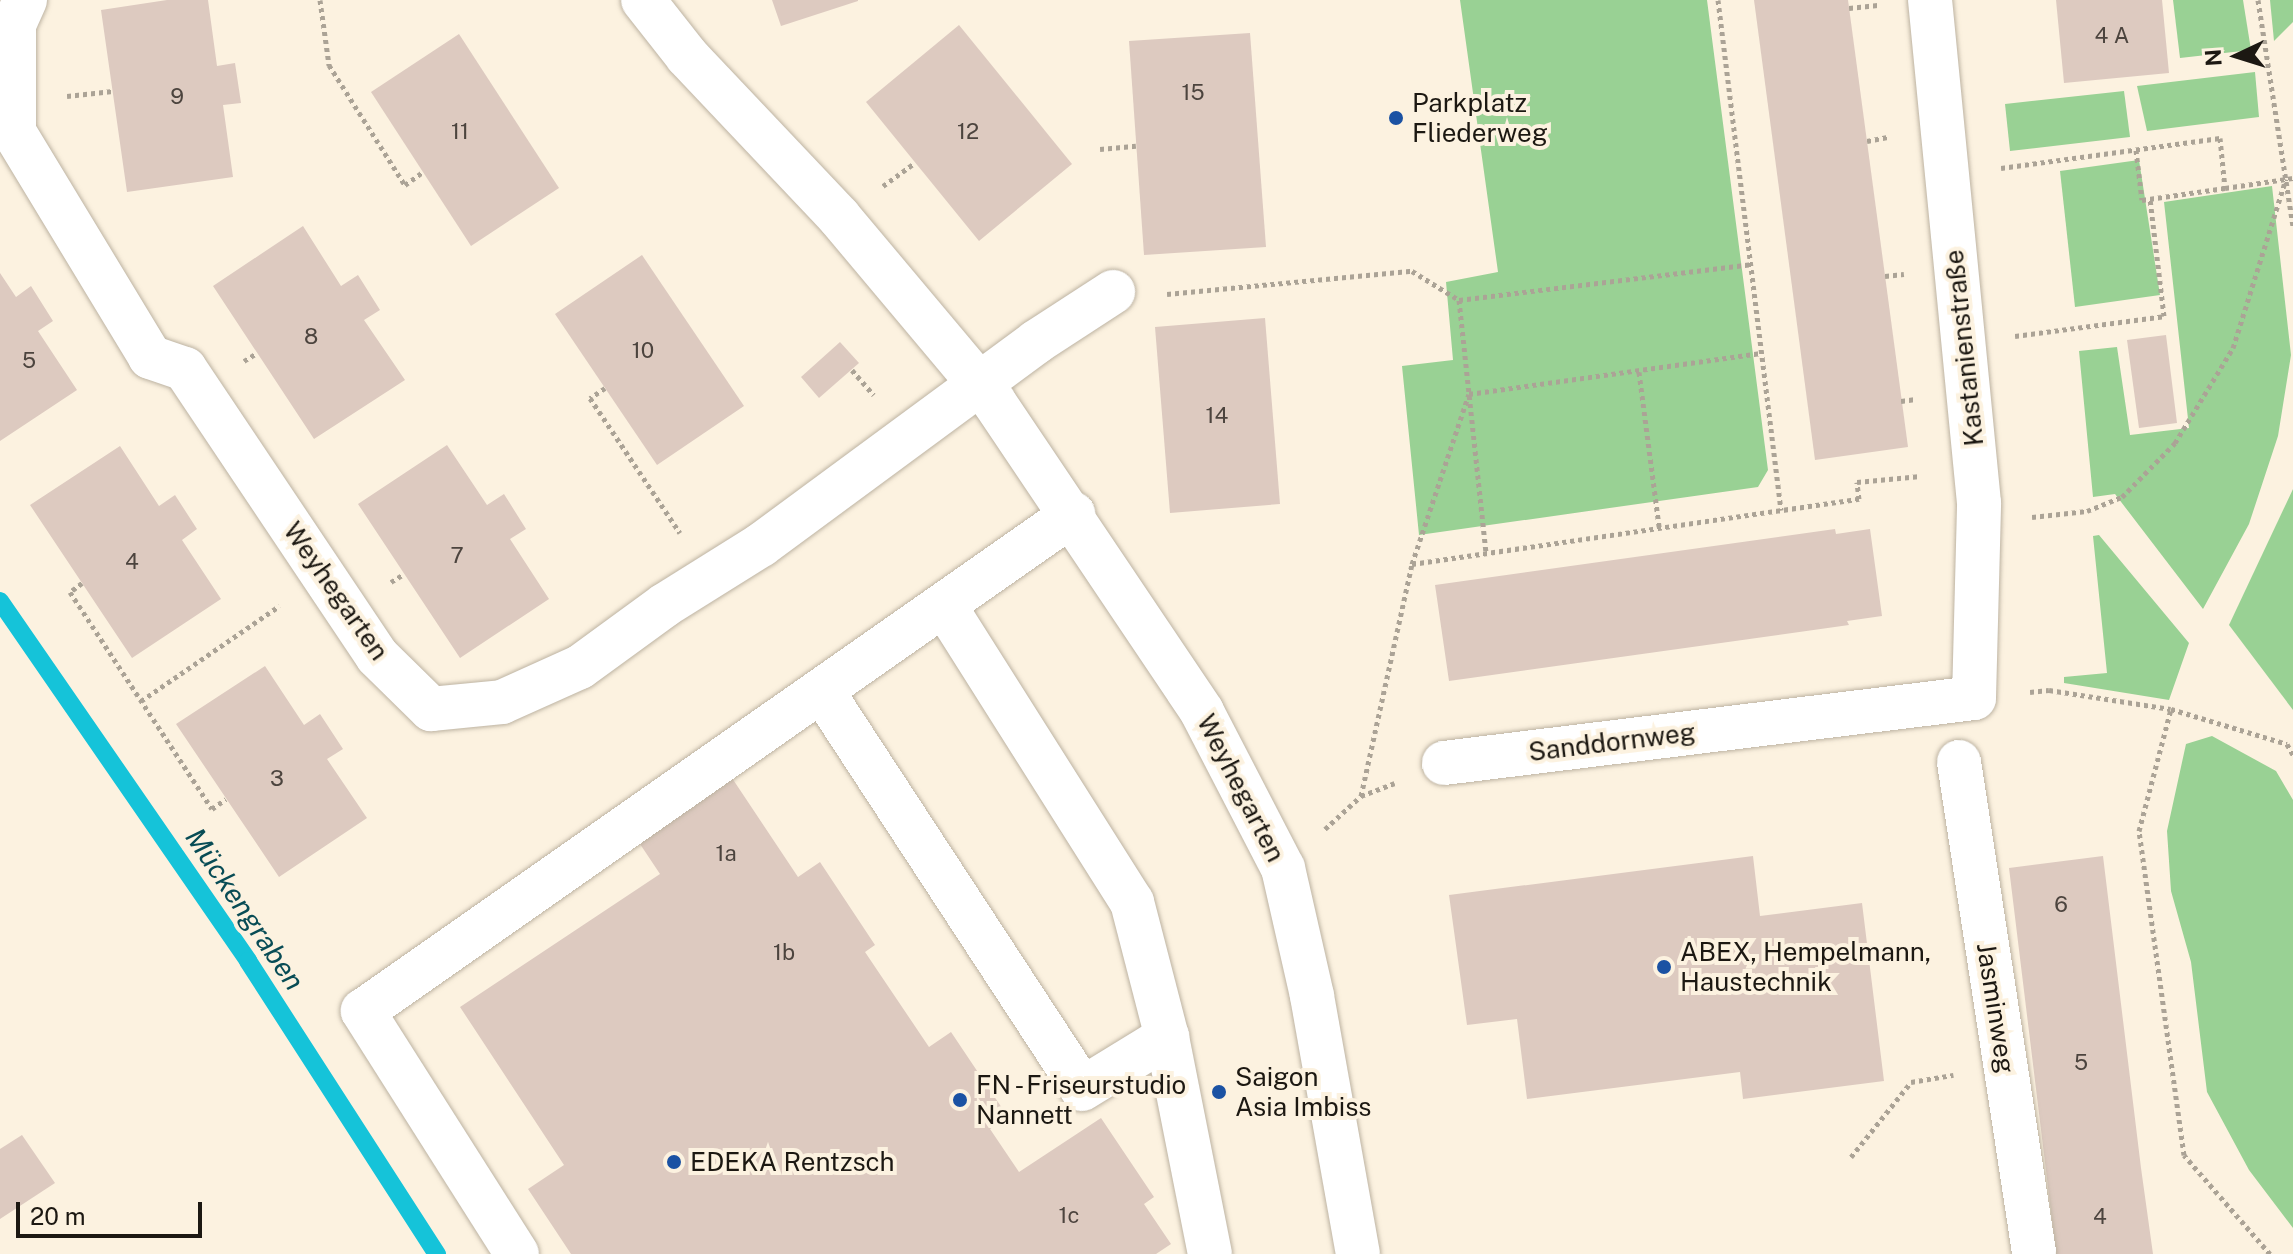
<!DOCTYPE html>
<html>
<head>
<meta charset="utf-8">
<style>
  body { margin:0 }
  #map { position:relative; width:2293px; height:1254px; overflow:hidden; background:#fcf2e0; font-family:"Public Sans",sans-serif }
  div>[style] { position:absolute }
  .green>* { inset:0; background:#99d194 }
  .stream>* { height:18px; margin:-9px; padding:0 9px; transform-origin:9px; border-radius:9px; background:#15c3d9 }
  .building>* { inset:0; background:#ddcac0 }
  .path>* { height:5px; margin-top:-2.5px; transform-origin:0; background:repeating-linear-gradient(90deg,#aba396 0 4px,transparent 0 8px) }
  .roads { filter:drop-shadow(0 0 2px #bdb3a2) drop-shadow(0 0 2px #bdb3a2) }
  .minor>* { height:44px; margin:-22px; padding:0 22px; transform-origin:22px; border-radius:22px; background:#fff }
  .dots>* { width:22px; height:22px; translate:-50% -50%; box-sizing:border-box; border:4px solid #fcf2e0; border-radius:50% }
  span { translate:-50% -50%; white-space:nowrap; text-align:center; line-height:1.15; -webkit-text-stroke:8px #fcf2e0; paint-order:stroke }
  .number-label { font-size:22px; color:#4c443e }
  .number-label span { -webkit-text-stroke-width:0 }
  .poi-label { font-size:26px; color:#1c1812 }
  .left { translate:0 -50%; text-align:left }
  .street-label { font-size:26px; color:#1c1812 }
  .water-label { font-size:28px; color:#084c55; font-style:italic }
  .north { position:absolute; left:2197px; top:16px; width:80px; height:80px; -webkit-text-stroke:6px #fcf2e0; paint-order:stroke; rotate:266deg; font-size:22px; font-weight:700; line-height:32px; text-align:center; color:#1c1812 }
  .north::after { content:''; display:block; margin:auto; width:28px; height:36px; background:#1c1812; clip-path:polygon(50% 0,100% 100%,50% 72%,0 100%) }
  .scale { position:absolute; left:16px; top:1202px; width:186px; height:36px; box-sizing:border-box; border:4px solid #1c1812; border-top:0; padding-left:10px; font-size:24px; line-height:28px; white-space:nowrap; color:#1c1812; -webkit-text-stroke:6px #fcf2e0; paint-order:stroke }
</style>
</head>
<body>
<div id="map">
  <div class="green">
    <i style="clip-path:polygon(1460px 0,1707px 0,1768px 470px,1758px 487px,1419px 535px,1402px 366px,1453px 360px,1446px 282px,1498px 272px)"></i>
    <i style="clip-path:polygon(2173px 0,2243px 0,2251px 50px,2180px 58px)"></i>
    <i style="clip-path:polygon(2270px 0,2293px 0,2293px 22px,2274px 41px)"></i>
    <i style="clip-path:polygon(2255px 72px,2259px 117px,2147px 131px,2137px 86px)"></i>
    <i style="clip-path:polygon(2124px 91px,2130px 137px,2010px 151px,2005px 104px)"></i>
    <i style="clip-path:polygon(2139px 160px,2160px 295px,2075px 307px,2060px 171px)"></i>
    <i style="clip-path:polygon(2272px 186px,2291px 355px,2278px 436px,2249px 524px,2203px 609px,2115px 494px,2093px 497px,2079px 351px,2117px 347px,2130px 435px,2189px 428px,2164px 202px)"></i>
    <i style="clip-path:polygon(2293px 489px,2293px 710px,2229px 625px)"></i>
    <i style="clip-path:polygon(2099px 535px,2189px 643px,2169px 700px,2064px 683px,2064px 677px,2107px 673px,2093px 536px)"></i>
    <i style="clip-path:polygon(2212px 736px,2276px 771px,2293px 800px,2293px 1228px,2249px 1170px,2207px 1092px,2191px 962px,2171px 891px,2167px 831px,2186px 744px)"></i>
  </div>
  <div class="stream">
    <i style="left:0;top:601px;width:437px;rotate:55.4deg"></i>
    <i style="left:248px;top:961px;width:349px;rotate:57.2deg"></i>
  </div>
  <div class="building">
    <i style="clip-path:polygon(167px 0,208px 0,217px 66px,235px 63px,241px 103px,223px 105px,233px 177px,127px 192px,101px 10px)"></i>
    <i style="clip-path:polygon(772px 0,858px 0,858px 1px,781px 26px)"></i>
    <i style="clip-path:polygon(1754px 0,1848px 0,1908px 447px,1815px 460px)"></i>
    <i style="clip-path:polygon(2056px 0,2162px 0,2169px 73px,2064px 83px)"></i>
    <i style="clip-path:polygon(959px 25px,1072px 164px,979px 241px,866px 102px)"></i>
    <i style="clip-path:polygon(1250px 33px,1266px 247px,1144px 255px,1129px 41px)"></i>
    <i style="clip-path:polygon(459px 34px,559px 188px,471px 246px,371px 92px)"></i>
    <i style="clip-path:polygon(303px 226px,341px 286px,358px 275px,380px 310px,364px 320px,405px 380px,314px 439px,213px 286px)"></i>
    <i style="clip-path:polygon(642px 255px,744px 406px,657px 465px,555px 314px)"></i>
    <i style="clip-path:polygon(0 273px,16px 297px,31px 286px,53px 321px,38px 331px,77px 390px,0 441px)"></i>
    <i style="clip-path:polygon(1265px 318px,1280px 504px,1170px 513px,1155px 327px)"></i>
    <i style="clip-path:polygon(2166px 335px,2177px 423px,2139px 428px,2127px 340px)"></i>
    <i style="clip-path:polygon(840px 342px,859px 363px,819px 398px,801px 377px)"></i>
    <i style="clip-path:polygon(447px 445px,487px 505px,504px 494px,526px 529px,510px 539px,549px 599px,460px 658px,358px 504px)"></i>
    <i style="clip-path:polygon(120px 446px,159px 506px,175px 495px,197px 529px,182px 540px,221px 599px,132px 658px,30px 505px)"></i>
    <i style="clip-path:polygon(1835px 529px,1836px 534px,1870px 529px,1882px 616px,1847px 621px,1849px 625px,1449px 681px,1435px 585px)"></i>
    <i style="clip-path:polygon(265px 666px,304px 725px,320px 714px,343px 749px,327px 759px,367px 818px,279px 877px,176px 724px)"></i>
    <i style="clip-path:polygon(732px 778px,798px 877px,820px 862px,875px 945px,865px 952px,929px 1047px,951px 1032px,1008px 1117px,990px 1129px,1019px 1172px,1101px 1118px,1154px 1197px,1144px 1204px,1171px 1244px,1156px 1254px,571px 1254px,528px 1189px,564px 1165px,460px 1007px,660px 874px,638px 841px)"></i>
    <i style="clip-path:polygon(1753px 856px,1760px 916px,1862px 903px,1884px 1081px,1743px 1099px,1740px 1072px,1527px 1099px,1517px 1019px,1467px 1025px,1449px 895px)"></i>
    <i style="clip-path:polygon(2103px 856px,2141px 1168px,2153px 1254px,2056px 1254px,2047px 1179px,2009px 868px)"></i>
    <i style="clip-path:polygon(22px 1135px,55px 1183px,0 1219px,0 1149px)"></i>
  </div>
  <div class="path">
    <i style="left:320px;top:0;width:66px;rotate:82.1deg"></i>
    <i style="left:329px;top:65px;width:142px;rotate:57.7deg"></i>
    <i style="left:405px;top:185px;width:22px;rotate:-36deg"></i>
    <i style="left:1718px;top:0;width:514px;rotate:82.96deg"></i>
    <i style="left:2258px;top:0;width:229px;rotate:81.2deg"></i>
    <i style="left:1849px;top:8px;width:29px;rotate:-6deg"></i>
    <i style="left:67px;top:96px;width:46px;rotate:-6.2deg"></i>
    <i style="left:1867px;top:141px;width:21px;rotate:-11deg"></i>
    <i style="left:1100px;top:149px;width:36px;rotate:-5deg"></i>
    <i style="left:2136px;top:150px;width:50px;rotate:83.2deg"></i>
    <i style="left:2142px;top:200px;width:84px;rotate:-8.2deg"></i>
    <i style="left:2001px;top:168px;width:221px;rotate:-7.8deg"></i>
    <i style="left:2220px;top:138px;width:50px;rotate:84.3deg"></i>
    <i style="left:2225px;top:188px;width:69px;rotate:-8.4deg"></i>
    <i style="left:883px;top:186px;width:39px;rotate:-36deg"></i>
    <i style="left:1885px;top:276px;width:19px;rotate:-6deg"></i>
    <i style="left:1167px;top:294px;width:246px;rotate:-5.4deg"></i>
    <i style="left:1412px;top:271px;width:55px;rotate:31.7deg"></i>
    <i style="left:1459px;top:300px;width:254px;rotate:83.9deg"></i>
    <i style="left:1459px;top:300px;width:294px;rotate:-7deg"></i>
    <i style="left:2015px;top:336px;width:150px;rotate:-7.6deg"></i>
    <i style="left:2164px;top:316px;width:118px;rotate:-96.8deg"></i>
    <i style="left:244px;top:361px;width:15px;rotate:-32deg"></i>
    <i style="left:852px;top:370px;width:33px;rotate:49deg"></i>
    <i style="left:1639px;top:372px;width:156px;rotate:82.6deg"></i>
    <i style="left:605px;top:388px;width:18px;rotate:146deg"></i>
    <i style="left:590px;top:398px;width:162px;rotate:56.3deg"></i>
    <i style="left:1901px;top:401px;width:15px;rotate:-8deg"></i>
    <i style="left:2032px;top:517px;width:55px;rotate:-6.2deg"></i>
    <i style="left:2087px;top:511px;width:38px;rotate:-22deg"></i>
    <i style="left:2122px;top:497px;width:76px;rotate:-45.5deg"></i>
    <i style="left:2175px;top:443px;width:111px;rotate:-58.6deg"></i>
    <i style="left:2233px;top:348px;width:177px;rotate:-72.6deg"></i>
    <i style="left:1412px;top:564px;width:179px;rotate:-71.5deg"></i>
    <i style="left:1469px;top:394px;width:295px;rotate:-8deg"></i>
    <i style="left:391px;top:582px;width:15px;rotate:-32deg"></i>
    <i style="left:82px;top:583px;width:15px;rotate:143deg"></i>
    <i style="left:70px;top:592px;width:259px;rotate:56.8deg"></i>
    <i style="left:212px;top:809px;width:17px;rotate:-36deg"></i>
    <i style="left:2030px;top:692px;width:19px;rotate:-6deg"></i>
    <i style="left:2049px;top:690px;width:123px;rotate:8.9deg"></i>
    <i style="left:141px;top:701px;width:168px;rotate:-34.5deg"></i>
    <i style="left:1361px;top:796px;width:238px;rotate:-77.6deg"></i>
    <i style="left:1412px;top:564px;width:452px;rotate:-8.3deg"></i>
    <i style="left:1859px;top:499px;width:17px;rotate:-97deg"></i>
    <i style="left:1857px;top:482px;width:64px;rotate:-5.4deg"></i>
    <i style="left:1325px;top:829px;width:49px;rotate:-42.5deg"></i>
    <i style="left:1361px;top:796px;width:36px;rotate:-21deg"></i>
    <i style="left:1851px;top:1157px;width:96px;rotate:-51.3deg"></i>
    <i style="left:1911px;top:1082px;width:43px;rotate:-9.5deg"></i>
    <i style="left:2270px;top:1254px;width:131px;rotate:-131deg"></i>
    <i style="left:2184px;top:1155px;width:327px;rotate:-97.9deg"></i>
    <i style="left:2139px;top:831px;width:126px;rotate:-75.3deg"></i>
    <i style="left:2171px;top:709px;width:121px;rotate:16.8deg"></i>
    <i style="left:2287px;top:744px;width:13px;rotate:61deg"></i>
  </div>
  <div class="roads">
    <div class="minor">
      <i style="left:25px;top:0;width:27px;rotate:114deg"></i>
      <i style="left:14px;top:25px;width:107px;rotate:90deg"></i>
      <i style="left:14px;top:132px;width:263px;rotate:58.8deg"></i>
      <i style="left:150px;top:357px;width:37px;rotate:19deg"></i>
      <i style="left:185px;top:369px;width:345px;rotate:56.2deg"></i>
      <i style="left:377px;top:656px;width:76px;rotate:44.5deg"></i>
      <i style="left:431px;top:709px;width:71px;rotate:-5.6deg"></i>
      <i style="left:502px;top:702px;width:85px;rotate:-24.2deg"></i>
      <i style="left:580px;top:667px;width:105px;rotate:-36.1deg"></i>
      <i style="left:665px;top:605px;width:113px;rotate:-32deg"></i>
      <i style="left:761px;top:545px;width:342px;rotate:-36.4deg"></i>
      <i style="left:1036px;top:342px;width:92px;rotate:-33deg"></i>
      <i style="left:643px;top:0;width:71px;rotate:51.8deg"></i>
      <i style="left:687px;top:56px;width:221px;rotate:46.6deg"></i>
      <i style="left:839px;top:217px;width:241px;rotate:50deg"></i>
      <i style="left:994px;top:402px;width:373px;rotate:56.1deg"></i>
      <i style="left:1202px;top:712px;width:176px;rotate:62.6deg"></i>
      <i style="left:1283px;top:868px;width:131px;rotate:77.2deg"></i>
      <i style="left:1312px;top:996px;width:262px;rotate:79.9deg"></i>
      <i style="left:944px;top:605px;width:352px;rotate:57.7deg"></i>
      <i style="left:1132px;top:902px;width:139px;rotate:75.5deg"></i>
      <i style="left:1167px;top:1037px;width:221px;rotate:78.8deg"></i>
      <i style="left:822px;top:691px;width:475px;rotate:56.8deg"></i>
      <i style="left:1082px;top:1089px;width:100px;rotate:-31.5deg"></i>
      <i style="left:1959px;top:762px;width:498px;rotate:81.3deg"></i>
      <i style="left:1444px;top:763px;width:534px;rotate:-6.99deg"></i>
      <i style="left:1974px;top:698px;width:195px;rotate:-88.5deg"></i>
      <i style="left:1979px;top:503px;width:505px;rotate:-95.56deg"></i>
      <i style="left:517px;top:1254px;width:288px;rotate:-122.4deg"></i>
      <i style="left:363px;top:1011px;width:867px;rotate:-34.99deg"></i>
    </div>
  </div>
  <div class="dots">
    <i style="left:1396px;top:118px;background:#1b52a3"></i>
    <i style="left:1664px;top:967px;background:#1b52a3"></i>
    <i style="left:1219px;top:1092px;background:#1b52a3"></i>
    <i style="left:960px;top:1100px;background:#1b52a3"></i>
    <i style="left:674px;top:1162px;background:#1b52a3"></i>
  </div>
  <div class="number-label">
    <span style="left:2112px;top:36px">4 A</span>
    <span style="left:1193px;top:93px">15</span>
    <span style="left:177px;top:97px">9</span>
    <span style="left:460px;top:132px">11</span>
    <span style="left:968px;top:132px">12</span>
    <span style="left:311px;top:337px">8</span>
    <span style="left:643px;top:351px">10</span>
    <span style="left:29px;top:361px">5</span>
    <span style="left:1217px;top:416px">14</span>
    <span style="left:457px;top:556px">7</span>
    <span style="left:132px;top:562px">4</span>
    <span style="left:277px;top:779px">3</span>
    <span style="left:726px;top:854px">1a</span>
    <span style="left:2061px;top:905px">6</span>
    <span style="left:784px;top:953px">1b</span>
    <span style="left:2081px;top:1063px">5</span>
    <span style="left:1069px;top:1216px">1c</span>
    <span style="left:2100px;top:1217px">4</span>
  </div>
  <div class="poi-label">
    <span class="left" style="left:1412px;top:118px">Parkplatz<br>Fliederweg</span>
    <span class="left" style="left:1680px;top:967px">ABEX, Hempelmann,<br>Haustechnik</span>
    <span class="left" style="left:1235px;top:1092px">Saigon<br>Asia Imbiss</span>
    <span class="left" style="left:976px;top:1100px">FN - Friseurstudio<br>Nannett</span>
    <span class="left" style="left:690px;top:1162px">EDEKA Rentzsch</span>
  </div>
  <div class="street-label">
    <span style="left:1964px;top:348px;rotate:-96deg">Kastanienstraße</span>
    <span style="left:336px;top:591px;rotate:55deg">Weyhegarten</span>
    <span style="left:1612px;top:742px;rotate:-7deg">Sanddornweg</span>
    <span style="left:1241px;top:788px;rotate:63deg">Weyhegarten</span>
    <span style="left:1996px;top:1008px;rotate:81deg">Jasminweg</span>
  </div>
  <div class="water-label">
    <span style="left:245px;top:909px;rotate:56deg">Mückengraben</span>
  </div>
  <div class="north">N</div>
  <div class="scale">20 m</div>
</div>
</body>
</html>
